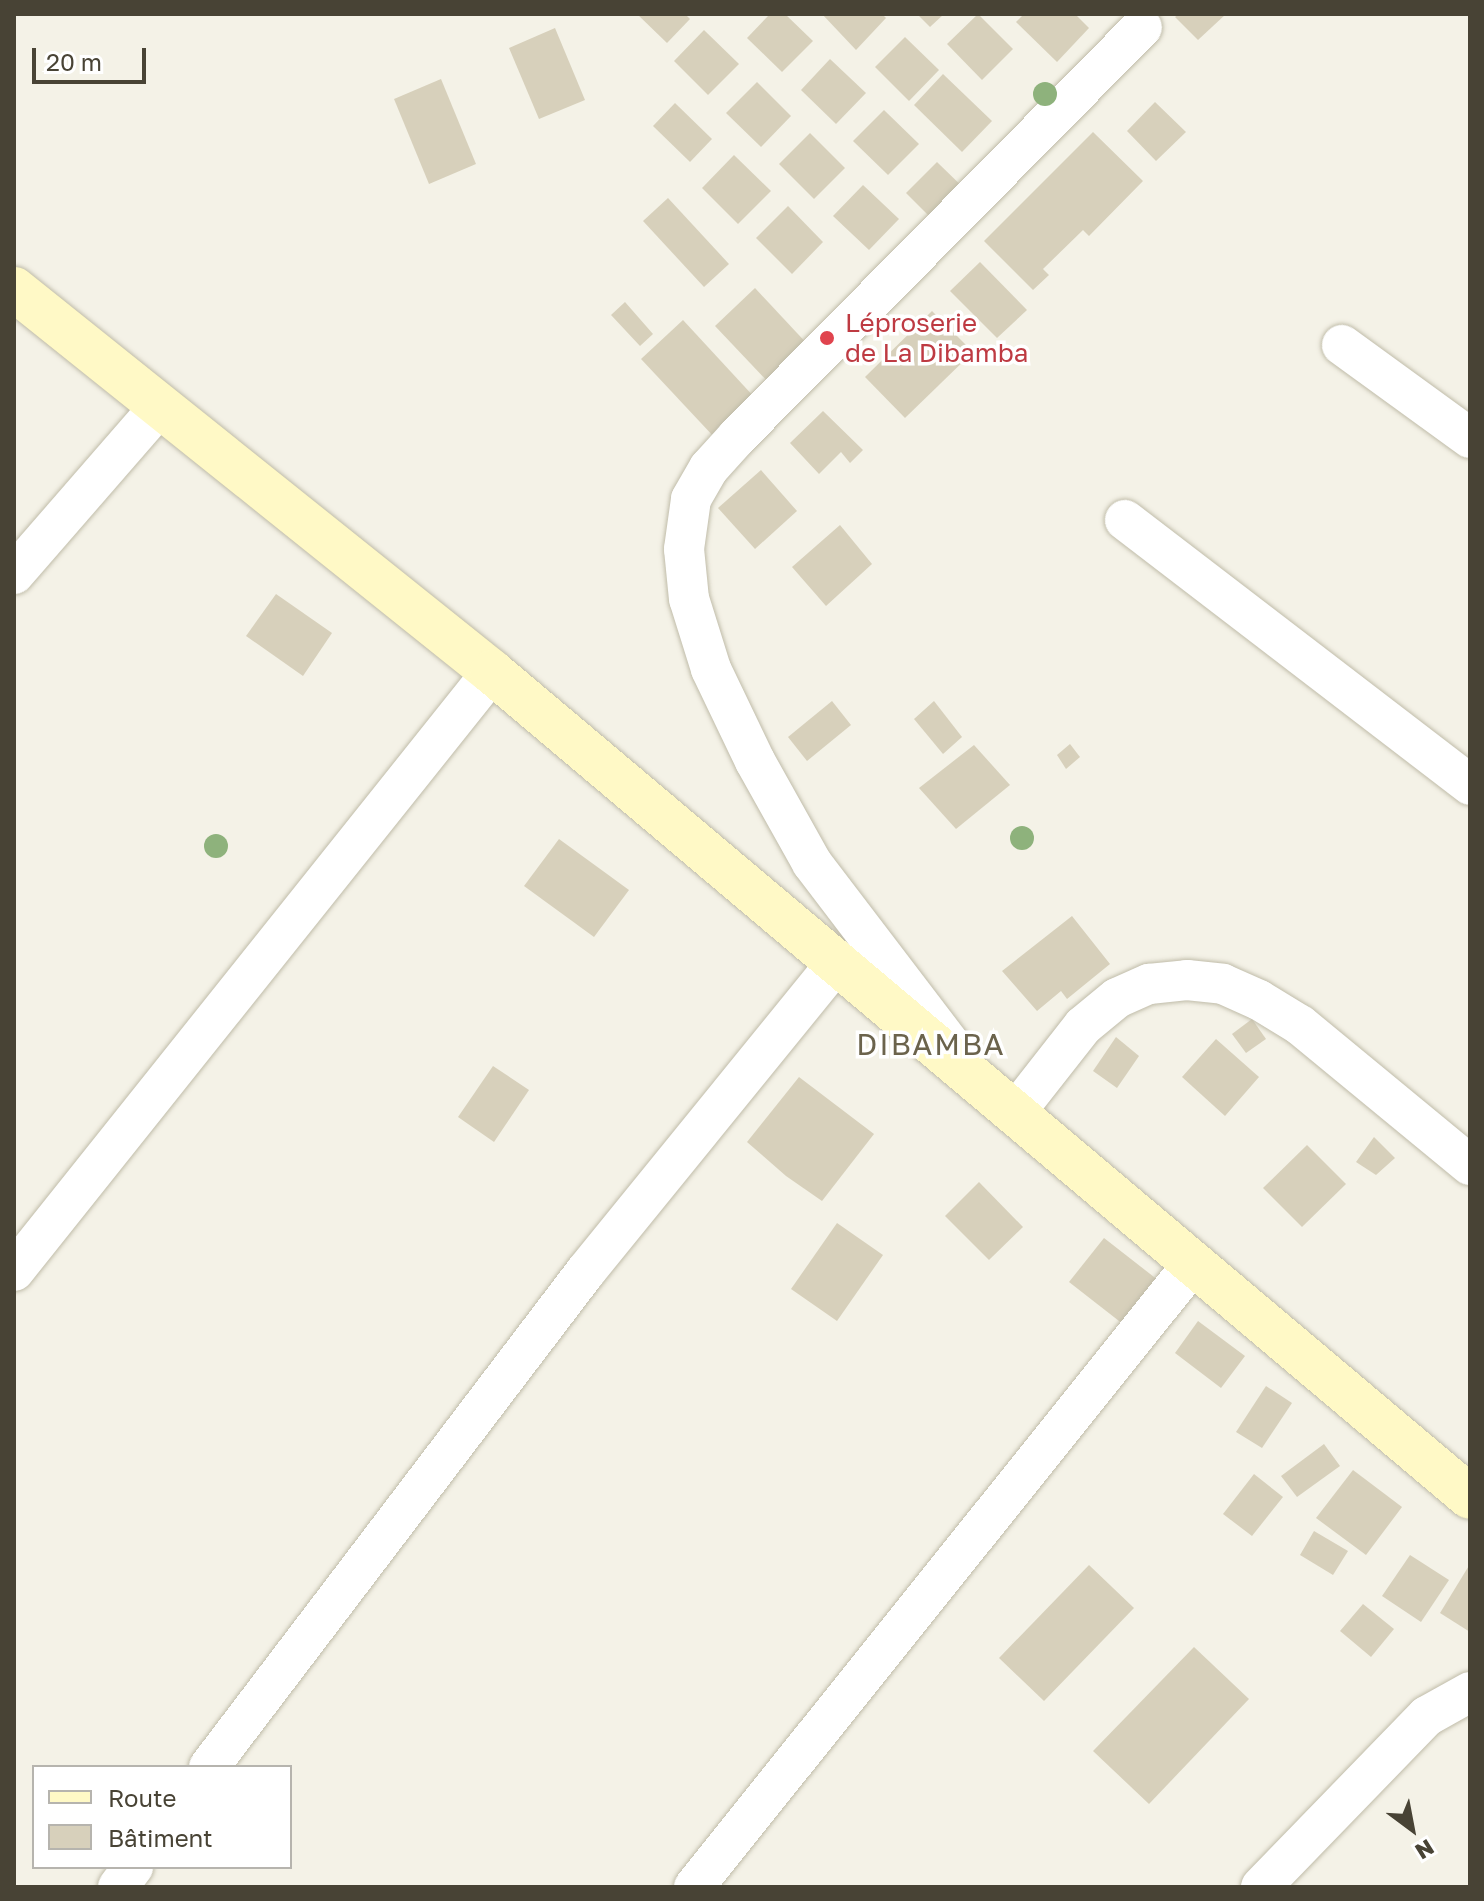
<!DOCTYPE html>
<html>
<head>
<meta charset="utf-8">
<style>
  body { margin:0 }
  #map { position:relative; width:1484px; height:1901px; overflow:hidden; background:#f4f2e7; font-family:"Golos Text",sans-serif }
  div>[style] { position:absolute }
  .building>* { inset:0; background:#d7d0bb }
  .roads { filter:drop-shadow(0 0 2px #c0bca9) drop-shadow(0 0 2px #c0bca9) }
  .minor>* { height:40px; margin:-20px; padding:0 20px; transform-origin:20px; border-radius:20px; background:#fff }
  .secondary>* { height:44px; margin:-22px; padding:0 22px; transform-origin:22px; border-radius:22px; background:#fff9c6 }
  .trees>* { width:24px; height:24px; margin:-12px; border-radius:50%; background:#8eb27c }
  .dots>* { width:22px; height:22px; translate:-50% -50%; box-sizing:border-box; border:4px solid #fff; border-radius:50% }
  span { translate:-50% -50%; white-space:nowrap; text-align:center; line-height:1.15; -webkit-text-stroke:7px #fff; paint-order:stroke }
  .health-label { font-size:26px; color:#be3a42 }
  .left { translate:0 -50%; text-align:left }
  .quarter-label { font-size:30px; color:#6b634c; letter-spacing:2px }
  .frame { position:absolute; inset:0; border:16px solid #484335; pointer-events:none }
  .legend { position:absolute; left:32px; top:1765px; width:260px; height:104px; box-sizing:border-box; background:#fff; border:2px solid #b6b4ae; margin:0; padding:10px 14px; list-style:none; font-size:24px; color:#484335 }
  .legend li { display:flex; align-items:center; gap:16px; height:40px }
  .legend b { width:40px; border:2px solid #b6b4ae }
  .north { position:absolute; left:1372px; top:1789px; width:80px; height:80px; -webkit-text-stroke:6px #fff; paint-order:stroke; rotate:148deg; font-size:22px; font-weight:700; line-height:32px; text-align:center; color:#484335 }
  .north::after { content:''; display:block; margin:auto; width:28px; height:36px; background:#484335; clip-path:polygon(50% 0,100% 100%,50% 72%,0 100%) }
  .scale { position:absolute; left:32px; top:48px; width:114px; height:36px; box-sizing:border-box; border:4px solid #484335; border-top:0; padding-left:10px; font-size:24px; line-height:28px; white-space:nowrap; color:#484335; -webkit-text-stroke:6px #fff; paint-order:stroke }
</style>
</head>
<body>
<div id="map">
  <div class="building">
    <i style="clip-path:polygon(637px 14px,685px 14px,690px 19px,667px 43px)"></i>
    <i style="clip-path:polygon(770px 14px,785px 14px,813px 41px,782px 72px,747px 38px)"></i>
    <i style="clip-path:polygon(822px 14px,882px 14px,886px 18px,856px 50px)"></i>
    <i style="clip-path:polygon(917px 14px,944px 14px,930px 27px)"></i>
    <i style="clip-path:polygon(978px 14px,1013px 49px,982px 80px,947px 44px)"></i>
    <i style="clip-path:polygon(1024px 14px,1075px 14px,1089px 28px,1057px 62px,1016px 22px)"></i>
    <i style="clip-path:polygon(1179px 14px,1226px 14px,1198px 40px,1175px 17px)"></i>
    <i style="clip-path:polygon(555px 28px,585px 100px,539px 119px,509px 48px)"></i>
    <i style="clip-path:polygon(704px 30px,739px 64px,708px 95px,674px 61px)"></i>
    <i style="clip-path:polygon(905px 37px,939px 70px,909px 101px,875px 67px)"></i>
    <i style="clip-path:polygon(830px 59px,866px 93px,836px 124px,801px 90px)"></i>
    <i style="clip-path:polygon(943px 74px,992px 121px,962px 152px,914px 105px)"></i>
    <i style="clip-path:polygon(441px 79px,476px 164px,429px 184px,394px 99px)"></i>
    <i style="clip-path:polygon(757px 82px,791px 116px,761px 147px,726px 113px)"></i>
    <i style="clip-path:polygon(1155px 102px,1186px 132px,1156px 161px,1127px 131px)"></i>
    <i style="clip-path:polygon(675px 103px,712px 139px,690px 162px,653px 126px)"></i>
    <i style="clip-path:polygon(884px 110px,919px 144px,888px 175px,853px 141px)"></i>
    <i style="clip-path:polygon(1093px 132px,1143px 181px,1089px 236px,1083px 230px,1043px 269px,1049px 275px,1033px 290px,984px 241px)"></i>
    <i style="clip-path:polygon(810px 133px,845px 168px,814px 199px,779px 164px)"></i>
    <i style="clip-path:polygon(734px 155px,771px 191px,738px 224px,702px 188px)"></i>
    <i style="clip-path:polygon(937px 162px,972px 196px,940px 227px,906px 193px)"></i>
    <i style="clip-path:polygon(863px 185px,899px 219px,869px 250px,833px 216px)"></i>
    <i style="clip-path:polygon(668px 198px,729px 264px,704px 287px,643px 221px)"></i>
    <i style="clip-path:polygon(788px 206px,823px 242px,792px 274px,756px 238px)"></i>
    <i style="clip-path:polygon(980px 262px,1027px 310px,997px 338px,950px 291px)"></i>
    <i style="clip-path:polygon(755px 288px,811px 348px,771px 385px,715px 326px)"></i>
    <i style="clip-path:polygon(625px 302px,653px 334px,640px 346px,611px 315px)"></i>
    <i style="clip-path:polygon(932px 311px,973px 352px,905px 418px,865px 377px)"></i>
    <i style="clip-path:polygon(683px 320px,756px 399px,715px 438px,641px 359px)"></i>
    <i style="clip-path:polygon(823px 411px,863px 450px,850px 463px,841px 452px,819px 474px,790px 443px)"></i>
    <i style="clip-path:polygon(761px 470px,797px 511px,755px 549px,718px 508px)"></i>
    <i style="clip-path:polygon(840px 525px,872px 564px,826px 606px,792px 567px)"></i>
    <i style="clip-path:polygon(276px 594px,332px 633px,303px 676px,246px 636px)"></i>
    <i style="clip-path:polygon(832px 701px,851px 725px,807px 761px,788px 737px)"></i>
    <i style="clip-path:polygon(934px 701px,962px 737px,943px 754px,914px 719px)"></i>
    <i style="clip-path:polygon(1070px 744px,1080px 757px,1066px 769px,1057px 755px)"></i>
    <i style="clip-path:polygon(974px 745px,1010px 785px,956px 829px,919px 788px)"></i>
    <i style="clip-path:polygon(559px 839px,629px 890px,594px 937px,524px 886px)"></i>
    <i style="clip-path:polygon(1072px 916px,1110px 964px,1067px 999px,1061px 991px,1037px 1011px,1002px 971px)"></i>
    <i style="clip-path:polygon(1252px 1019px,1266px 1039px,1246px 1053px,1232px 1034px)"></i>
    <i style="clip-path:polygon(1116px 1037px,1139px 1056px,1117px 1088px,1093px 1071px)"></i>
    <i style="clip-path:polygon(1216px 1039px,1259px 1077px,1225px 1116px,1182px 1077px)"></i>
    <i style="clip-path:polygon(493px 1066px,529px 1090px,494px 1142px,458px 1117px)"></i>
    <i style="clip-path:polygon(799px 1077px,874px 1134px,822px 1201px,786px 1176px,747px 1142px)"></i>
    <i style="clip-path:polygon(1374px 1137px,1395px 1158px,1376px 1175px,1356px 1162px)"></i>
    <i style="clip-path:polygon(1307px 1145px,1346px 1184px,1302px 1227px,1263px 1188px)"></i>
    <i style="clip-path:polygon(979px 1182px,1023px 1227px,989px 1260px,945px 1216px)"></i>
    <i style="clip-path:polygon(837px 1223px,883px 1255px,837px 1321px,791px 1289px)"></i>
    <i style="clip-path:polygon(1104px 1238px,1163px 1284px,1128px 1328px,1069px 1282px)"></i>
    <i style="clip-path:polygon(1198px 1321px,1245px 1356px,1221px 1388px,1175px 1353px)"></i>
    <i style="clip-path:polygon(1266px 1386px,1292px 1403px,1262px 1448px,1236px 1432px)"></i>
    <i style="clip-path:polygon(1324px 1444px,1340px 1466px,1297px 1497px,1281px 1476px)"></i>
    <i style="clip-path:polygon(1353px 1470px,1402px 1507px,1366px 1555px,1316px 1518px)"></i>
    <i style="clip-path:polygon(1254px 1474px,1283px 1497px,1252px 1536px,1223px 1514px)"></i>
    <i style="clip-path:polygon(1314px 1531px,1348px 1551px,1333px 1575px,1300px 1555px)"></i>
    <i style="clip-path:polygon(1410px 1555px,1449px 1580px,1421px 1622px,1382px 1596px)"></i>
    <i style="clip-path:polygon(1470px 1564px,1470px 1632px,1440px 1613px)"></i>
    <i style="clip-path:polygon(1089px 1565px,1134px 1608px,1044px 1701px,999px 1658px)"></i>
    <i style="clip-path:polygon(1363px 1604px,1394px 1629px,1371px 1657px,1340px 1631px)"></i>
    <i style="clip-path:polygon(1194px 1647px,1249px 1699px,1149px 1804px,1093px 1751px)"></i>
  </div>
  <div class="roads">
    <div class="minor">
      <i style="left:1342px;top:345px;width:158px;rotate:36deg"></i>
      <i style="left:1125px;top:520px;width:435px;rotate:37.5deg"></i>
      <i style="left:14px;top:574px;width:223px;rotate:-49deg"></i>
      <i style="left:956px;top:1052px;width:238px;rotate:-127.3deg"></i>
      <i style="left:812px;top:863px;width:117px;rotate:-119.2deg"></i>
      <i style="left:755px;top:761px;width:102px;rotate:-115.6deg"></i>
      <i style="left:711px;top:669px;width:73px;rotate:-107.4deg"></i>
      <i style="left:689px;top:599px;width:50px;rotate:-95.7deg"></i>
      <i style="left:684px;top:549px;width:50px;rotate:-82deg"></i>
      <i style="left:691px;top:499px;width:36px;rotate:-60deg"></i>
      <i style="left:709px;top:468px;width:42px;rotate:-47.9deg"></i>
      <i style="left:737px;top:437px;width:576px;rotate:-45.35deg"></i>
      <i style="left:1014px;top:1114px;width:112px;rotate:-51.9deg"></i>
      <i style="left:1083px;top:1026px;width:44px;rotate:-39.5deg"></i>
      <i style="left:1117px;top:998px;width:35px;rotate:-24deg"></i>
      <i style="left:1149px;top:984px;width:38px;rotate:-6deg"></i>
      <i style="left:1187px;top:980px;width:36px;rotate:6deg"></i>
      <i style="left:1223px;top:984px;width:39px;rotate:24deg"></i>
      <i style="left:1259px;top:1000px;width:48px;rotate:31.4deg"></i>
      <i style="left:1300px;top:1025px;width:220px;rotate:39.5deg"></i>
      <i style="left:14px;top:1271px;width:766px;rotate:-51.41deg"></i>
      <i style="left:209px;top:1767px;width:623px;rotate:-52.76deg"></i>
      <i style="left:586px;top:1271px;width:397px;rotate:-50.9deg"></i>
      <i style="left:118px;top:1887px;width:25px;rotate:-53deg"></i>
      <i style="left:694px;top:1887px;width:798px;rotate:-51.31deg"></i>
      <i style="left:1261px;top:1887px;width:238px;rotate:-45.9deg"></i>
      <i style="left:1427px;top:1716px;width:49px;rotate:-29.2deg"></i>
    </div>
    <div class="secondary">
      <i style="left:14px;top:289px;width:613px;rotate:38.7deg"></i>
      <i style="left:492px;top:672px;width:1279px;rotate:40.15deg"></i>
    </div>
  </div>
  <div class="trees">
    <i style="left:1045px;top:94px"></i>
    <i style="left:1022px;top:838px"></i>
    <i style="left:216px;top:846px"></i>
  </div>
  <div class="dots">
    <i style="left:827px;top:338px;background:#e0444e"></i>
  </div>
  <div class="health-label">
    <span class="left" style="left:845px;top:338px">Léproserie<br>de La Dibamba</span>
  </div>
  <div class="quarter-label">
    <span style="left:931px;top:1044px">DIBAMBA</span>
  </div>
  <div class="frame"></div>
  <ul class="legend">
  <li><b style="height:10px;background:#fff9c6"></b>Route</li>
  <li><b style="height:22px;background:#d7d0bb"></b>Bâtiment</li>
  </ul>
  <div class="north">N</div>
  <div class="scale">20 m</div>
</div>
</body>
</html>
